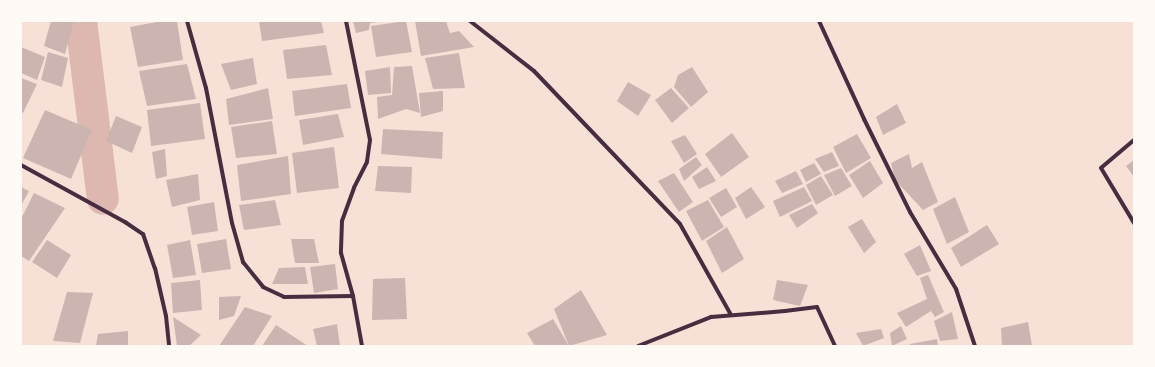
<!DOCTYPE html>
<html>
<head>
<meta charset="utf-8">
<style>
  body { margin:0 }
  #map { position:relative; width:1155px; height:367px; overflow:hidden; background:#f7e1d7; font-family:Ubuntu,sans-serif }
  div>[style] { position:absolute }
  .river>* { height:32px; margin:-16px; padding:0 16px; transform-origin:16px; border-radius:16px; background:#dcb8b0 }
  .building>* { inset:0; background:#ccb4b1 }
  .minor>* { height:4px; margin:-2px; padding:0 2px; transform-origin:2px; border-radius:2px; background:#4a2c40 }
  span { translate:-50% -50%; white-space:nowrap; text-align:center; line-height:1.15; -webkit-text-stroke:3px #fffaf5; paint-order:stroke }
  .frame { position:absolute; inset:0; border:22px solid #fffaf5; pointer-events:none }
</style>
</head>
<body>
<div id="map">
  <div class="river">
    <i style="left:81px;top:21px;width:179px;rotate:83deg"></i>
  </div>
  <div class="building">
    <i style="clip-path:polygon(51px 21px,74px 21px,65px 54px,44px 46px)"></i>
    <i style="clip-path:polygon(162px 21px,177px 21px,183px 60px,138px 67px,130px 27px)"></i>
    <i style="clip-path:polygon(259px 21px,321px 21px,324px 33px,262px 41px)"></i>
    <i style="clip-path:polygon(353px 21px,378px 21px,378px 22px,370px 23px,369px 30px,356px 33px)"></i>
    <i style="clip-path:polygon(406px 21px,412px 52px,376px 57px,371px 26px)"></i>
    <i style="clip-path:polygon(415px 21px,446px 21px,450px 33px,459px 31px,474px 47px,421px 56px)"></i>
    <i style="clip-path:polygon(326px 45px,332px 75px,287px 79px,283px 50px)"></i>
    <i style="clip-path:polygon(21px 47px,45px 57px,37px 80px,21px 73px)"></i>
    <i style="clip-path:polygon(48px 52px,68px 58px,62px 87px,41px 80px)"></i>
    <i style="clip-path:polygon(459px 53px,465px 88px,433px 89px,425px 58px)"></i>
    <i style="clip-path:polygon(253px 58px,257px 84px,231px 90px,221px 64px)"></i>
    <i style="clip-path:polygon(187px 64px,196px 99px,147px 106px,139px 71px)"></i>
    <i style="clip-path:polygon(412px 66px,420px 113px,406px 109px,378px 119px,377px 97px,392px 95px,394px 67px)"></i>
    <i style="clip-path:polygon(390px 67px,391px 93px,368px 95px,365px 71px)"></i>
    <i style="clip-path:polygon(692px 67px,708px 92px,691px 107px,674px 87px,678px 75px)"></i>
    <i style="clip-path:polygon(21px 78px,37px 84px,23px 113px,21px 112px)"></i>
    <i style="clip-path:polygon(628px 82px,651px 95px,638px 116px,617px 101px)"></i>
    <i style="clip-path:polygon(347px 84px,351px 108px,295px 116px,292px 91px)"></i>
    <i style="clip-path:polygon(268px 88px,273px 119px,229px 125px,226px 99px)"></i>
    <i style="clip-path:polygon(671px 88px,689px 108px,672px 123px,655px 100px)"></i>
    <i style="clip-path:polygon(443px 91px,443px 111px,421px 117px,419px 93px)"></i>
    <i style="clip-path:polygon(200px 103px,205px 139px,151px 146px,147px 110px)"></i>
    <i style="clip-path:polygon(897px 104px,906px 123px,883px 135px,876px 117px)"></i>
    <i style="clip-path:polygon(45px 110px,92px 130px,71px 179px,23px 158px)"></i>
    <i style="clip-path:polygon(338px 114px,344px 137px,303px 145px,299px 120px)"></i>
    <i style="clip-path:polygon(116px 116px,142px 127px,132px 153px,106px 141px)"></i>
    <i style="clip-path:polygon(272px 121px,277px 154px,236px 158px,231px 127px)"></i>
    <i style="clip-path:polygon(383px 129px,443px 132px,442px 159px,381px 154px)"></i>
    <i style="clip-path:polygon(732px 133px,749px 157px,721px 177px,705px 154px)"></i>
    <i style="clip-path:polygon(857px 134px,871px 158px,846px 173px,833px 147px)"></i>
    <i style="clip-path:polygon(685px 135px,697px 154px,684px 163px,671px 141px)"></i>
    <i style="clip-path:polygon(334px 147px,339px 188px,297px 193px,292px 153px)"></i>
    <i style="clip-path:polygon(165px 149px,167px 176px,156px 179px,152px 152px)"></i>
    <i style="clip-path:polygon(832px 152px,839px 166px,824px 172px,815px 159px)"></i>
    <i style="clip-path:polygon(909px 154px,912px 168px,922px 162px,938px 202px,923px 210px,895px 180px,891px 163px)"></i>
    <i style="clip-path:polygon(288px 156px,291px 194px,241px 201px,237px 165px)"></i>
    <i style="clip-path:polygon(696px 157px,702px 165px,684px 181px,679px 169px)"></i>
    <i style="clip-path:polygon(1134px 160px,1134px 177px,1126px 166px)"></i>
    <i style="clip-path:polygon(870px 161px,883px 183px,863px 198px,849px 175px)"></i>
    <i style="clip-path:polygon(814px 163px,821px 174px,806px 182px,800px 170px)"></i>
    <i style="clip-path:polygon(378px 166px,412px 167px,411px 193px,375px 191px)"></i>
    <i style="clip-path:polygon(707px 167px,716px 181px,699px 189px,692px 177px)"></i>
    <i style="clip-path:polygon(841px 168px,852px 186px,835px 196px,824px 175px)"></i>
    <i style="clip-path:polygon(796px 171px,803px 184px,782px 193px,775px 181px)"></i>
    <i style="clip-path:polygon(674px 173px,693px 202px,679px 212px,658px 181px)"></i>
    <i style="clip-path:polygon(198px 174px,200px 200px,172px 207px,166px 180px)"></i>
    <i style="clip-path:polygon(821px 176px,833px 195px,816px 205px,806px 185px)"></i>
    <i style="clip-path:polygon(21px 187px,29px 191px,21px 206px)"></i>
    <i style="clip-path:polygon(751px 187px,765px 207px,746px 219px,735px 198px)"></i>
    <i style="clip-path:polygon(804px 187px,812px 201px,780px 217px,773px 201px)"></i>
    <i style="clip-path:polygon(726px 188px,737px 207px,721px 217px,709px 198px)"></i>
    <i style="clip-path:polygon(34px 193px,65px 208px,29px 261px,21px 256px,21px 219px)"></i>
    <i style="clip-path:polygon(955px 197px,969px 232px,947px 244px,933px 209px)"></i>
    <i style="clip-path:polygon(275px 200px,281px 225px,244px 230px,239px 205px)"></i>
    <i style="clip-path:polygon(708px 200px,724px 227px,702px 241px,686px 211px)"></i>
    <i style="clip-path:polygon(214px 202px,218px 231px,192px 235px,187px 207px)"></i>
    <i style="clip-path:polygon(812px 204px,818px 213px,797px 228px,789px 215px)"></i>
    <i style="clip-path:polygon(862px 219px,876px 242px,864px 253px,848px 227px)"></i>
    <i style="clip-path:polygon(987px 225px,999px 244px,961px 267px,951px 248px)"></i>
    <i style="clip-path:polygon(727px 227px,744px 259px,722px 273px,706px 241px)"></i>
    <i style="clip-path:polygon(226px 239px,231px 269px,202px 273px,197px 244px)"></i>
    <i style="clip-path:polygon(291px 239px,314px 239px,319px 263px,295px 263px)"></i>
    <i style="clip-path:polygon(47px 240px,71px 255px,57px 278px,32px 262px)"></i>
    <i style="clip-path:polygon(190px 240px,196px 275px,173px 278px,167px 245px)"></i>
    <i style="clip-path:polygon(920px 245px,931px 271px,917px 276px,904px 254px)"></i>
    <i style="clip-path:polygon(335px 264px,338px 289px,314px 293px,310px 267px)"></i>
    <i style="clip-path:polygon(305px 267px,308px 284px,272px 284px,279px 268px)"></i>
    <i style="clip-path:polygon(928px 275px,944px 312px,935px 317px,931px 311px,906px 327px,897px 313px,927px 299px,920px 278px)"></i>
    <i style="clip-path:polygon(405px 278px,407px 319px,372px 320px,373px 279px)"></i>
    <i style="clip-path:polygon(200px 280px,202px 310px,173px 313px,171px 283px)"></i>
    <i style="clip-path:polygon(777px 280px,808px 285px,800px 306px,773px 300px)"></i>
    <i style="clip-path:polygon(581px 290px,607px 335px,569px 346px,554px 309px)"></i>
    <i style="clip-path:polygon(67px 292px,93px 293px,80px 343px,53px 341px)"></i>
    <i style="clip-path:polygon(241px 296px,234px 316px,219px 320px,219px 297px)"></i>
    <i style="clip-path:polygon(245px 307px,272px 316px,253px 346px,219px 346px)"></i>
    <i style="clip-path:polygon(952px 312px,958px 339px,940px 341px,934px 321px)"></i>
    <i style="clip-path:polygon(173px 317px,201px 335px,189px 346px,177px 346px)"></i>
    <i style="clip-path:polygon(553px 319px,569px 346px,535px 346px,527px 333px)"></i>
    <i style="clip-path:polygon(1028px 322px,1032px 346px,1002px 346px,1001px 328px)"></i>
    <i style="clip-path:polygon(337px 324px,340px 346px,317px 346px,313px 329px)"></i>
    <i style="clip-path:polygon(276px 325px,308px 346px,262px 346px)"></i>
    <i style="clip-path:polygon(901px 326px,907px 339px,892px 346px,890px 333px)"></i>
    <i style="clip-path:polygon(881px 329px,884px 338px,863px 346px,856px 333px)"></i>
    <i style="clip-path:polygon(128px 331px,128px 346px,96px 346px,98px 334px)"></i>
    <i style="clip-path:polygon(937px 339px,938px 346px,910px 346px,910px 344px)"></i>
  </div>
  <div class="minor">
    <i style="left:187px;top:21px;width:70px;rotate:74.2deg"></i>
    <i style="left:206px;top:88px;width:137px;rotate:79.1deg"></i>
    <i style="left:232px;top:223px;width:41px;rotate:74.2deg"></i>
    <i style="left:243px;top:262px;width:32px;rotate:51deg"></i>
    <i style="left:263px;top:287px;width:23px;rotate:25deg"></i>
    <i style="left:284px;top:297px;width:69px;rotate:-0.8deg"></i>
    <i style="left:346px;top:21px;width:121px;rotate:78.6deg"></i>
    <i style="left:370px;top:140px;width:22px;rotate:98deg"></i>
    <i style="left:367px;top:162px;width:29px;rotate:117deg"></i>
    <i style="left:354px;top:188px;width:35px;rotate:110deg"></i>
    <i style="left:342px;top:221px;width:32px;rotate:92deg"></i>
    <i style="left:341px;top:253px;width:45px;rotate:74.4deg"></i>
    <i style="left:353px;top:296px;width:51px;rotate:79.8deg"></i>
    <i style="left:470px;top:21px;width:81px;rotate:38deg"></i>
    <i style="left:534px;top:71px;width:211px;rotate:46.3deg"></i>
    <i style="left:680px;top:224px;width:104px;rotate:60.7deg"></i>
    <i style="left:819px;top:21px;width:108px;rotate:65.3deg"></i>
    <i style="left:864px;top:119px;width:104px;rotate:63.7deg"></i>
    <i style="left:910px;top:212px;width:90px;rotate:59.1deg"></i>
    <i style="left:956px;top:289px;width:60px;rotate:71.6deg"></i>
    <i style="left:1134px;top:140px;width:43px;rotate:139.7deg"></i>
    <i style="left:1101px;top:168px;width:64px;rotate:59deg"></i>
    <i style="left:21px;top:165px;width:119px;rotate:28.7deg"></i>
    <i style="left:125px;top:222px;width:22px;rotate:34deg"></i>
    <i style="left:143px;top:234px;width:36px;rotate:71deg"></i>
    <i style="left:155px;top:268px;width:49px;rotate:77.1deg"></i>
    <i style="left:166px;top:316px;width:30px;rotate:84deg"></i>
    <i style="left:638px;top:346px;width:79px;rotate:-21.7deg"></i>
    <i style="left:711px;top:317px;width:74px;rotate:-4.6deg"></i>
    <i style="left:785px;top:311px;width:32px;rotate:-7deg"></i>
    <i style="left:817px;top:307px;width:43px;rotate:65.2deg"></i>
  </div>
  <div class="frame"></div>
</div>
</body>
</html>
